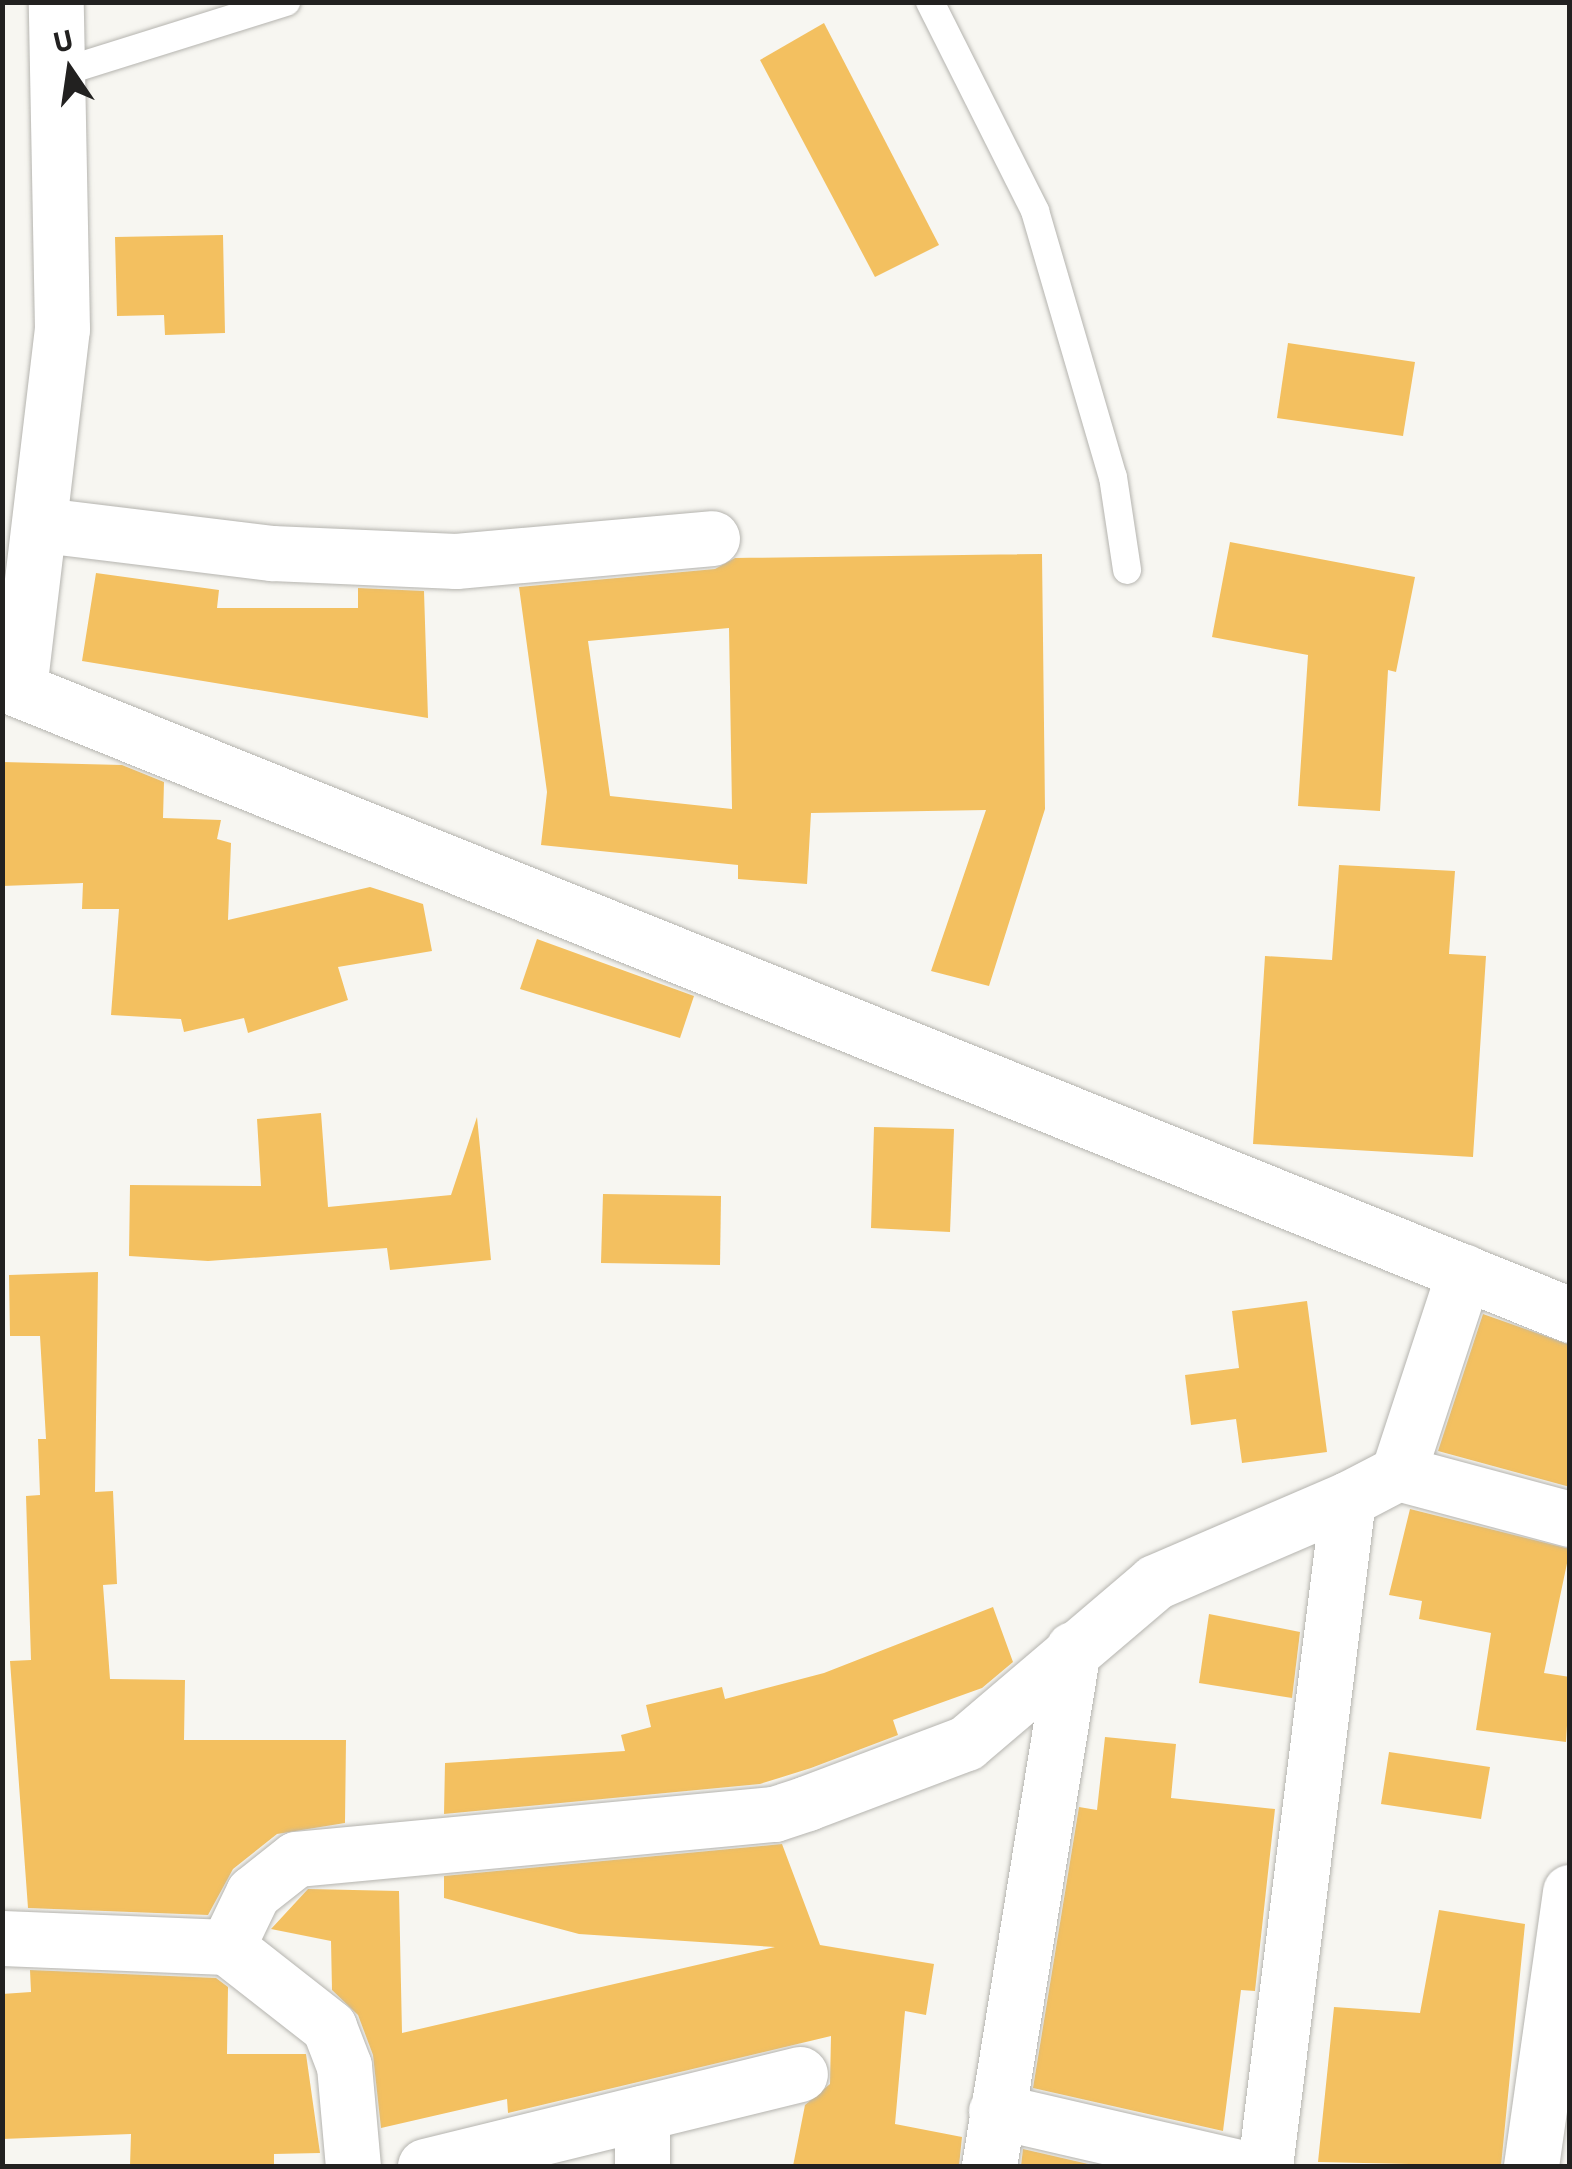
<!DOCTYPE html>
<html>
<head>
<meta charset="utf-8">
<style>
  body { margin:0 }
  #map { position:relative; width:1572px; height:2169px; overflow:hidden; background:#f7f6f1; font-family:"IBM Plex Sans",sans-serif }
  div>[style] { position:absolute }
  .building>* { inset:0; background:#f3c060 }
  .roads { filter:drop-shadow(0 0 2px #b5b4af) drop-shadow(0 0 2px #b5b4af) }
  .lane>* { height:28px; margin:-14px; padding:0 14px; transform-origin:14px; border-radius:14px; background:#fff }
  .street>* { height:55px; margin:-27.5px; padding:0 27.5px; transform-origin:27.5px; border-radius:27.5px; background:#fff }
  span { translate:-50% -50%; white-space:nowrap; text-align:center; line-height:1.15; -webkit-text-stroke:9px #fff; paint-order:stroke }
  .frame { position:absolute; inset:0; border:5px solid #222120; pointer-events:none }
  .north { position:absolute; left:20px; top:20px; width:100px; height:100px; -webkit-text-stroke:8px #fff; paint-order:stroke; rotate:347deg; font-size:28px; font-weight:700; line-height:40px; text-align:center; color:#222120 }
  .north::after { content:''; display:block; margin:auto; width:35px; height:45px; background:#222120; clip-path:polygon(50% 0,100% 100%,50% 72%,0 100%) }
</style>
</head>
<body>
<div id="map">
  <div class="building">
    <i style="clip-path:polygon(824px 23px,939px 245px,875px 277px,760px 60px)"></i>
    <i style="clip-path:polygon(223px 235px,225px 333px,165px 335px,164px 315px,117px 316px,115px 237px)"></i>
    <i style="clip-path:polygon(1288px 343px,1415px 362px,1403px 436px,1277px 418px)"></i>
    <i style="clip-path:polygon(1230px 542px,1415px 577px,1396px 672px,1388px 670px,1380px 811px,1298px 806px,1308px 655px,1212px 637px)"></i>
    <i style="clip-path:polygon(evenodd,1042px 554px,1045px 809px,989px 986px,931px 971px,986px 810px,811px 813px,807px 884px,738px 879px,738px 865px,541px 845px,547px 792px,519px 587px,715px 569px,735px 558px,1042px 554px,729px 628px,732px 809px,610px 796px,588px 641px,729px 628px)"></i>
    <i style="clip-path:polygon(96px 573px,219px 590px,217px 608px,358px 608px,358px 588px,424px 591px,428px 718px,82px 661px)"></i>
    <i style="clip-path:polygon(2px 762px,122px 765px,164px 782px,163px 818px,221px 820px,217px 839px,231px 843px,228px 920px,370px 887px,423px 904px,432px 951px,338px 967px,348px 1000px,248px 1033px,244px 1018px,184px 1032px,181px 1019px,111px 1015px,119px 909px,82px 909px,83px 883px,2px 886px)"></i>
    <i style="clip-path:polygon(1339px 865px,1455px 871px,1449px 954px,1486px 956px,1473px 1157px,1253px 1144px,1265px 956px,1332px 960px)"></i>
    <i style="clip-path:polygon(537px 939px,694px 996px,680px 1038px,520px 989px)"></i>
    <i style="clip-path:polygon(321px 1113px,328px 1207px,451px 1195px,477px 1117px,491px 1260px,390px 1270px,387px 1248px,208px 1261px,129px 1256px,130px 1185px,261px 1186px,257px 1119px)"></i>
    <i style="clip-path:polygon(874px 1127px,954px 1129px,950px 1232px,871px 1228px)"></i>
    <i style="clip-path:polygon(603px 1194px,721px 1196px,720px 1265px,601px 1263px)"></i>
    <i style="clip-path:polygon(98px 1272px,95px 1492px,113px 1491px,117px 1584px,103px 1585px,110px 1679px,185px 1680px,184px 1740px,346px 1740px,345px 1823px,277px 1834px,233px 1869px,208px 1915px,28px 1908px,10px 1661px,31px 1660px,26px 1496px,40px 1495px,38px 1439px,46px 1439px,40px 1336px,10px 1336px,9px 1275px)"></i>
    <i style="clip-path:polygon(1307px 1301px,1327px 1452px,1242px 1463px,1236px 1419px,1191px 1425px,1185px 1375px,1239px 1368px,1232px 1311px)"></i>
    <i style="clip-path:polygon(1483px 1314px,1570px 1345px,1570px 1487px,1438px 1451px)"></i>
    <i style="clip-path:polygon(1410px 1509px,1570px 1549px,1544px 1673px,1570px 1677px,1566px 1742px,1476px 1730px,1491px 1633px,1419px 1619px,1422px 1601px,1389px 1595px)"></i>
    <i style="clip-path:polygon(993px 1607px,1013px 1662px,982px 1688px,893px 1720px,898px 1735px,811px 1768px,760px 1784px,444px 1814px,445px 1763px,625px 1751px,621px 1735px,651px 1727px,646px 1705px,722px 1687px,725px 1699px,824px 1673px)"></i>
    <i style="clip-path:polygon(1209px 1614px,1300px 1632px,1292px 1698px,1199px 1683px)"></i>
    <i style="clip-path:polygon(1105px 1737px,1176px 1744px,1171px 1798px,1275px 1809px,1255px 1991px,1241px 1990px,1223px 2131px,1033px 2088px,1079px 1807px,1097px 1810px)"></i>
    <i style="clip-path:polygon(1389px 1752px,1490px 1767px,1481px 1819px,1381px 1804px)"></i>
    <i style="clip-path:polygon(782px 1844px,820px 1945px,934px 1964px,926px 2015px,905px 2011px,895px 2124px,962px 2137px,959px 2166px,793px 2166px,805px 2105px,830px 2084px,831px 2036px,508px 2113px,507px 2099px,381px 2128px,373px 2055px,358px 2015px,332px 1990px,331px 1941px,271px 1929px,308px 1889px,399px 1891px,402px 2033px,775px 1947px,579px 1934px,444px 1898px,444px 1876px)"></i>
    <i style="clip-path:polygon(1439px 1910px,1525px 1924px,1501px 2166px,1318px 2162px,1334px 2007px,1420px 2013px)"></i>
    <i style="clip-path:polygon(30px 1970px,216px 1978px,228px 1987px,227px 2054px,306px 2054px,320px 2153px,274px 2154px,274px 2166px,130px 2166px,131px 2134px,2px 2139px,2px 1994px,31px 1992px)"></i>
    <i style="clip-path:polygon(1023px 2149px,1097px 2166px,1021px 2166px)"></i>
  </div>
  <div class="roads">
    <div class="lane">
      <i style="left:930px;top:2px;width:234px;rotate:63.3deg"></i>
      <i style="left:1035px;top:211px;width:277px;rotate:73.7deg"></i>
      <i style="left:1113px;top:477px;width:94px;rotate:81.4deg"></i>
      <i style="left:62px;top:72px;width:235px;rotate:-17.4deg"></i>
    </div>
    <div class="street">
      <i style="left:43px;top:525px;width:231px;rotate:7deg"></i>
      <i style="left:272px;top:553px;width:184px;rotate:2.5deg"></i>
      <i style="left:456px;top:561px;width:257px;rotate:-5.1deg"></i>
      <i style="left:2px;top:683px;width:1691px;rotate:21.95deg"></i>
      <i style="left:19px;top:689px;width:363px;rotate:-83.2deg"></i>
      <i style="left:62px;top:329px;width:327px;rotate:-91.1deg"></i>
      <i style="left:1398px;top:1473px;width:178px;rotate:15deg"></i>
      <i style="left:2px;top:1938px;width:225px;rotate:2.3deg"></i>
      <i style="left:227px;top:1947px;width:60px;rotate:-64.3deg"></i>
      <i style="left:253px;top:1893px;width:55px;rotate:-38.3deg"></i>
      <i style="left:296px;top:1859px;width:480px;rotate:-5.4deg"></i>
      <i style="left:774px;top:1814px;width:35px;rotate:-18deg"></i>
      <i style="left:807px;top:1803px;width:170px;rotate:-20.7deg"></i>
      <i style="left:966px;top:1743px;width:248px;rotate:-40.4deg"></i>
      <i style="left:1155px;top:1582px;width:210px;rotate:-23.3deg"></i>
      <i style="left:227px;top:1947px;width:130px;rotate:38.1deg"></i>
      <i style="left:329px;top:2027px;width:42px;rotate:69deg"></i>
      <i style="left:344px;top:2066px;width:100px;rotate:84.9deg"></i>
      <i style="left:996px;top:2111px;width:244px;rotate:13deg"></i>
      <i style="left:425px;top:2166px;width:386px;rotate:-13.8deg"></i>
      <i style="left:642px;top:2166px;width:53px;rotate:-90deg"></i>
      <i style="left:989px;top:2166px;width:524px;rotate:-80.77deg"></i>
      <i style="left:1265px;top:2166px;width:672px;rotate:-82.91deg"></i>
      <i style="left:1348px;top:1499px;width:56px;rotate:-27.5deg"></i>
      <i style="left:1398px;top:1473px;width:212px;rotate:-71.8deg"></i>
      <i style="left:1531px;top:2166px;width:277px;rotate:-81.9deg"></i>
    </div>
  </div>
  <div class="frame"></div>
  <div class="north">U</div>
</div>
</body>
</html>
